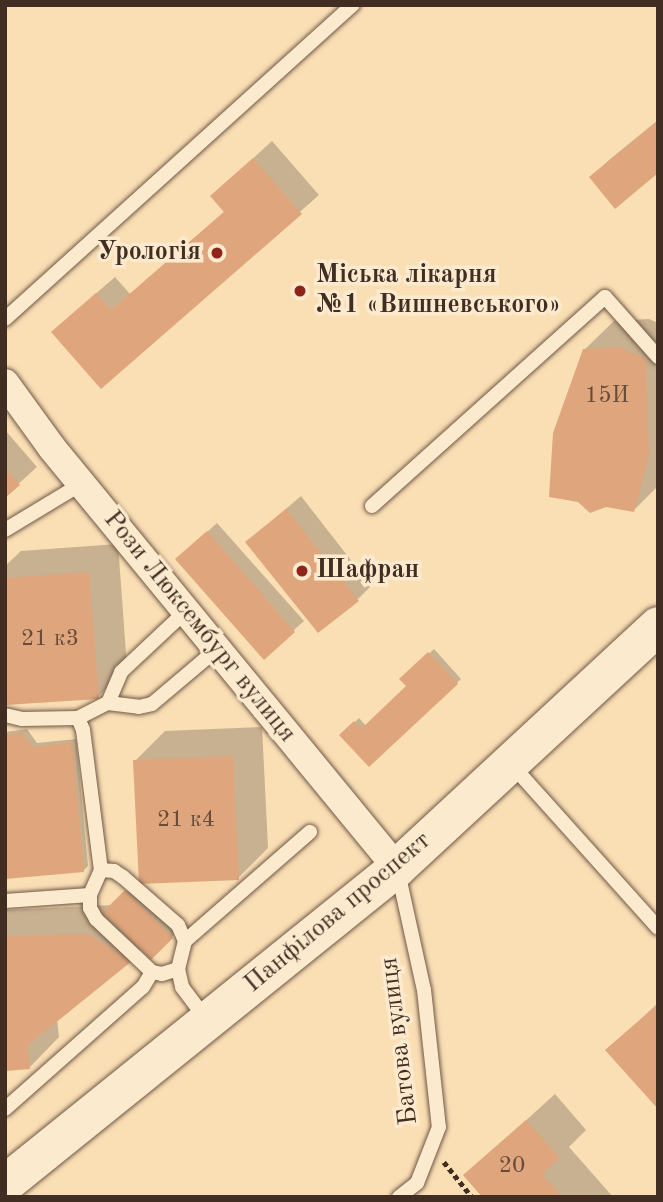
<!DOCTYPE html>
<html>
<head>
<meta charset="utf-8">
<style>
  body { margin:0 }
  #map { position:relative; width:663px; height:1202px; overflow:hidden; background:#fadeb4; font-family:"Old Standard TT",serif }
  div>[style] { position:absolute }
  .shadow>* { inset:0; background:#0003 }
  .building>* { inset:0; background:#dfa57d }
  .path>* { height:4.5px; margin-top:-2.25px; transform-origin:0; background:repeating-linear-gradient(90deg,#422d23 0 5px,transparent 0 8.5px) }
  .roads { filter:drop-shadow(0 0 2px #705947) drop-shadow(0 0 2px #705947) }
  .service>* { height:14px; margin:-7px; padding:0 7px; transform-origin:7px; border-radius:7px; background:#fceace }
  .minor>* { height:28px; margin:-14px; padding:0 14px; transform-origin:14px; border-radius:14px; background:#fceace }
  .secondary>* { height:38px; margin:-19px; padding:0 19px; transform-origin:19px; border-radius:19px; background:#fceace }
  .dots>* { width:19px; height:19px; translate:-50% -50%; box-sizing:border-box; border:4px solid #fceace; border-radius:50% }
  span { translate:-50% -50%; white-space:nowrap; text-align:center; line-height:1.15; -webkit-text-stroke:7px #fceace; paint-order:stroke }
  .number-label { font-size:23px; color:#694b3a }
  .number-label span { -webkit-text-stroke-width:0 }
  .poi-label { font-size:26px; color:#422d23; font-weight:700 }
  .right { translate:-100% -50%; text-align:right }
  .left { translate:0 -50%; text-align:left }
  .street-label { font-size:26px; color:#422d23 }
  .frame { position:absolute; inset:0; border:7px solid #422d23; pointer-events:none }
</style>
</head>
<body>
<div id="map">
  <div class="shadow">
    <i style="clip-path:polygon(658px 120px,658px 171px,591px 177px,609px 160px)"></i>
    <i style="clip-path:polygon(272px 141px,319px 195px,101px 386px,71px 315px,115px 277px,130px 294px,225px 211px,212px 196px)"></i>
    <i style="clip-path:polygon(649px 319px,658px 323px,658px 486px,633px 511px,584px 350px,614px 321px)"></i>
    <i style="clip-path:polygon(5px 430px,37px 467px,5px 496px)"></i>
    <i style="clip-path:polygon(301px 496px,371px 586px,358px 599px,247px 542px)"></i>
    <i style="clip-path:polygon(217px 523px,304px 621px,264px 657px,187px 550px)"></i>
    <i style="clip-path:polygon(118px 544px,127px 667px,98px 697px,5px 704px,5px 566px,21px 551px)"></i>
    <i style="clip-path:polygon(434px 649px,461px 679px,369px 764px,342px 735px,359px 718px,366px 726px,409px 686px,402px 679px)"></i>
    <i style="clip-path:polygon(262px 727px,268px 848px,238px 878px,135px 761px,165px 731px)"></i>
    <i style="clip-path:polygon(27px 729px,37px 743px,76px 739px,88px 866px,84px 870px,5px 878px,5px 732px)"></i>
    <i style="clip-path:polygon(131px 887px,176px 933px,151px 958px,142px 949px,57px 1019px,59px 1037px,30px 1067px,5px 1070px,5px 910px,113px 905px)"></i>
    <i style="clip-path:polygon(658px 1003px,658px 1107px,608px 1050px)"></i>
    <i style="clip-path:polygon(555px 1094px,586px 1130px,569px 1147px,613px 1197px,484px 1197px,466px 1175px)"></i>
  </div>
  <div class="building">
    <i style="clip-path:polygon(658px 121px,658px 173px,615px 209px,589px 177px)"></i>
    <i style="clip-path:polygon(253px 158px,302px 214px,101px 389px,51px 332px,96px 293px,111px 310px,224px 212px,210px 196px)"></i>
    <i style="clip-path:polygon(619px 347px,646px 359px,649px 455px,634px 512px,606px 507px,590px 513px,578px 502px,549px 497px,553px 433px,583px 349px)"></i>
    <i style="clip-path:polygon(5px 468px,20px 485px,5px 498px)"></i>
    <i style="clip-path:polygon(286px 509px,359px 601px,318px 633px,245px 542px)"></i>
    <i style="clip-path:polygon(207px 531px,295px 632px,264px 660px,175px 559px)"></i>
    <i style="clip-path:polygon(89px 572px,99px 699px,5px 705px,5px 578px)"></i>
    <i style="clip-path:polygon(428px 652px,458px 684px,369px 767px,339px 735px,354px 721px,361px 729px,406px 686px,399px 679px)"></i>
    <i style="clip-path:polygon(22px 733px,33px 747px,72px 743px,84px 872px,5px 879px,5px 735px)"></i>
    <i style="clip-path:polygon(233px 756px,239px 880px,139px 884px,133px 760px)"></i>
    <i style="clip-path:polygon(125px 890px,173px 938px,151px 960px,103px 912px)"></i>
    <i style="clip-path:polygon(88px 934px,132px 961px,28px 1045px,30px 1069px,5px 1071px,5px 936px)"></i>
    <i style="clip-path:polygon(658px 1004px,658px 1109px,605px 1050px)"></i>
    <i style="clip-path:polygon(526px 1120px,560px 1158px,542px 1174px,562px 1197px,482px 1197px,463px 1175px)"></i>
  </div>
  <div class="path">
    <i style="left:444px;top:1162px;width:45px;rotate:51.3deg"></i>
  </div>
  <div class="roads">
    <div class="service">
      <i style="left:5px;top:319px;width:469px;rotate:-42.1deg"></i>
      <i style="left:372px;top:506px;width:313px;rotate:-41.9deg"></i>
      <i style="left:605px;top:297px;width:80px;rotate:48.5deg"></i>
      <i style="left:5px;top:530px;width:89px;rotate:-31.2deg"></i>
      <i style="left:108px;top:703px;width:34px;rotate:-67deg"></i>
      <i style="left:121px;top:672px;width:89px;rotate:-43.2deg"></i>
      <i style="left:5px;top:715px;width:17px;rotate:13deg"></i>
      <i style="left:22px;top:719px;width:56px;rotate:-1deg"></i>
      <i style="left:78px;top:718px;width:34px;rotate:-27deg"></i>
      <i style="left:108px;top:703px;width:31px;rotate:7deg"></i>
      <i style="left:139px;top:707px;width:13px;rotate:-13deg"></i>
      <i style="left:152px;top:704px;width:85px;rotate:-40.2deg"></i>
      <i style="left:78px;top:718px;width:13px;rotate:67deg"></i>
      <i style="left:83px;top:730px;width:141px;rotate:82.7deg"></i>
      <i style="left:101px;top:870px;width:13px;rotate:4deg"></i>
      <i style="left:114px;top:871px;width:11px;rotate:34deg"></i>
      <i style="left:123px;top:877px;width:73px;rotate:41.1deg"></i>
      <i style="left:178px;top:925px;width:17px;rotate:66deg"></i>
      <i style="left:185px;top:941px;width:29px;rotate:104deg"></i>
      <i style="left:178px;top:969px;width:18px;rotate:77deg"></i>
      <i style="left:182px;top:987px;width:40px;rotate:53deg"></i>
      <i style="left:511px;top:764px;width:220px;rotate:48.1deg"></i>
      <i style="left:101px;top:870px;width:27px;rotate:114deg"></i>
      <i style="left:90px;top:895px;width:13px;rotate:90deg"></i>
      <i style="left:90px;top:908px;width:13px;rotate:61deg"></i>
      <i style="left:96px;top:919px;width:77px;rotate:43.4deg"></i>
      <i style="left:152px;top:972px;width:10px;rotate:11deg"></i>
      <i style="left:162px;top:974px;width:17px;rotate:-17deg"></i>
      <i style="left:398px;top:872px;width:121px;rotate:77.6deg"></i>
      <i style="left:424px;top:990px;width:138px;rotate:83.8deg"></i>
      <i style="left:439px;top:1127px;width:60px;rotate:111.4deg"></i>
      <i style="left:417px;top:1183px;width:23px;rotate:142deg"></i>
      <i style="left:5px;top:901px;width:85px;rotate:-4deg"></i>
      <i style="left:185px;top:941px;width:166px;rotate:-41.1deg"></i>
      <i style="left:5px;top:1109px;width:184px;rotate:-41.5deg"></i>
      <i style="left:143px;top:987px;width:17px;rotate:-59deg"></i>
    </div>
    <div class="minor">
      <i style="left:5px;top:383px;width:80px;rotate:54.1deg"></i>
      <i style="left:52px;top:448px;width:544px;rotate:50.6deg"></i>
    </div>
    <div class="secondary">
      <i style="left:5px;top:1184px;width:504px;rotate:-38.87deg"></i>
      <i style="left:397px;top:868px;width:356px;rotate:-42.8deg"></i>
    </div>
  </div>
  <div class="dots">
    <i style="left:217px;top:253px;background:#8f2418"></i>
    <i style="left:300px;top:291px;background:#8f2418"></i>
    <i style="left:302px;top:571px;background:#8f2418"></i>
  </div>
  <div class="number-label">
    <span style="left:607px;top:396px">15И</span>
    <span style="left:50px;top:639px">21 к3</span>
    <span style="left:186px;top:820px">21 к4</span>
    <span style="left:512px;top:1166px">20</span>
  </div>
  <div class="poi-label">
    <span class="right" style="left:201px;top:253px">Урологія</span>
    <span class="left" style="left:316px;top:291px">Міська лікарня<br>№1 «Вишневського»</span>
    <span class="left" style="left:316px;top:571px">Шафран</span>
  </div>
  <div class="street-label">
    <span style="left:199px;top:627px;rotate:51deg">Рози Люксембург вулиця</span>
    <span style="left:338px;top:913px;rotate:-40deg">Панфілова проспект</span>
    <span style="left:400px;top:1041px;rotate:-97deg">Батова вулиця</span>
  </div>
  <div class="frame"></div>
</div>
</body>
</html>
